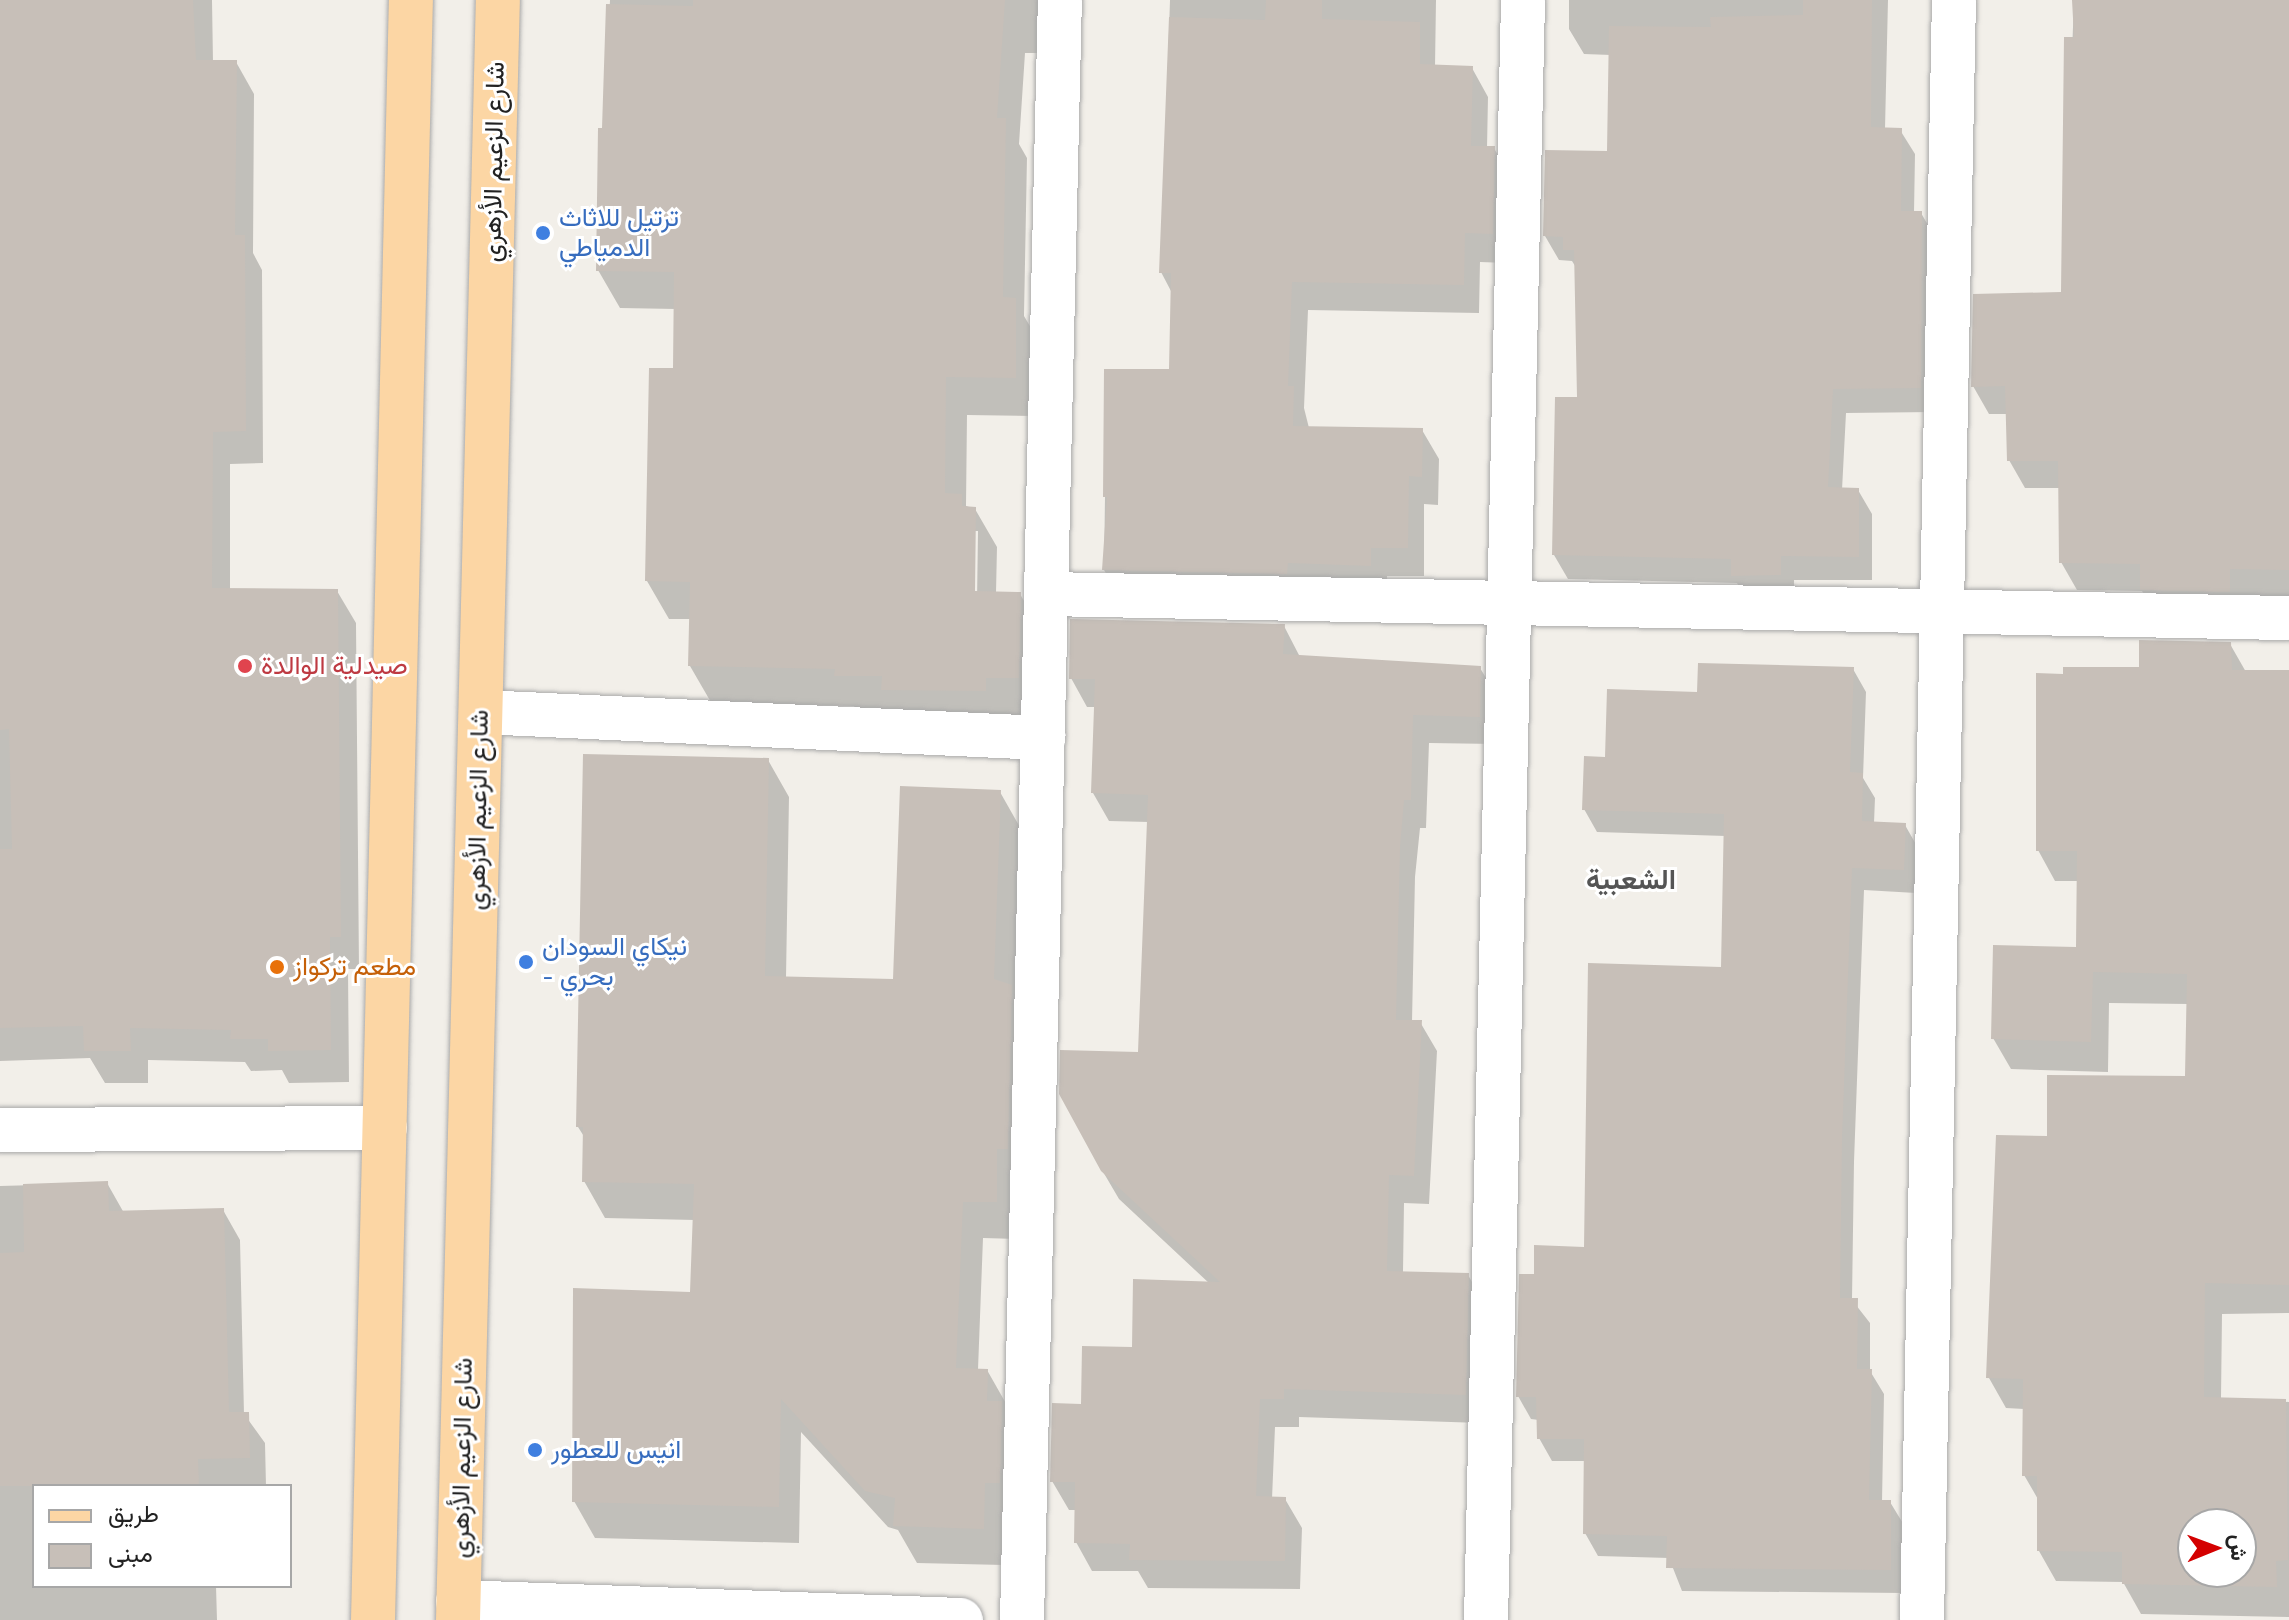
<!DOCTYPE html>
<html>
<head>
<meta charset="utf-8">
<style>
  body { margin:0 }
  #map { position:relative; width:2289px; height:1620px; overflow:hidden; background:#f2efe9; font-family:"Space Grotesk",Vazirmatn,sans-serif }
  div>[style] { position:absolute }
  .shadow>* { inset:0; background:#0003 }
  .building>* { inset:0; background:#c7bfb8 }
  .roads { filter:drop-shadow(0 0 2px #a9a9a9) drop-shadow(0 0 2px #a9a9a9) }
  .street>* { height:44px; margin:-22px; padding:0 22px; transform-origin:22px; border-radius:22px; background:#fff }
  .primary>* { height:44px; margin:-22px; padding:0 22px; transform-origin:22px; border-radius:22px; background:#fcd6a4 }
  .dots>* { width:22px; height:22px; translate:-50% -50%; box-sizing:border-box; border:4px solid #fff; border-radius:50% }
  span { translate:-50% -50%; white-space:nowrap; text-align:center; line-height:1.15; -webkit-text-stroke:6px #fff; paint-order:stroke }
  .street-label { font-size:26px; color:#222 }
  .shop-label { font-size:26px; color:#366cbe }
  .left { translate:0 -50%; text-align:left }
  .health-label { font-size:26px; color:#be3a42 }
  .food-label { font-size:26px; color:#c56008 }
  .neighbourhood-label { font-size:28px; color:#555; font-weight:700 }
  .legend { position:absolute; left:32px; top:1484px; width:260px; height:104px; box-sizing:border-box; background:#fff; border:2px solid #a7a7a7; margin:0; padding:10px 14px; list-style:none; font-size:24px; color:#222 }
  .legend li { display:flex; align-items:center; gap:16px; height:40px }
  .legend b { width:40px; border:2px solid #a7a7a7 }
  .north { position:absolute; left:2177px; top:1508px; width:80px; height:80px; box-sizing:border-box; background:#fff; border:2px solid #a7a7a7; border-radius:50%; rotate:89deg; font-size:22px; font-weight:700; line-height:32px; text-align:center; color:#222 }
  .north::after { content:''; display:block; margin:auto; width:28px; height:36px; background:#d40000; clip-path:polygon(50% 0,100% 100%,50% 72%,0 100%) }
</style>
</head>
<body>
<div id="map">
  <div class="shadow">
    <i style="clip-path:polygon(0 0,212px 0,213px 62px,236px 62px,254px 94px,253px 253px,262px 270px,263px 463px,230px 464px,230px 590px,337px 591px,356px 623px,359px 969px,348px 969px,349px 1082px,289px 1083px,282px 1070px,251px 1071px,245px 1062px,148px 1060px,148px 1083px,105px 1083px,90px 1058px,0 1061px)"></i>
    <i style="clip-path:polygon(evenodd,610px 0,1063px 0,1053px 53px,1025px 53px,1019px 144px,1027px 158px,1024px 316px,1037px 338px,1036px 416px,967px 415px,966px 506px,975px 509px,997px 547px,996px 593px,1020px 594px,1042px 632px,1040px 715px,858px 714px,854px 706px,712px 704px,690px 666px,691px 619px,669px 619px,647px 581px,675px 370px,676px 309px,620px 308px,598px 270px,610px 0,974px 531px,978px 531px,977px 601px,973px 601px,974px 531px)"></i>
    <i style="clip-path:polygon(1170px 0,1436px 0,1435px 67px,1472px 68px,1488px 97px,1487px 148px,1494px 148px,1510px 177px,1508px 263px,1480px 262px,1479px 313px,1308px 310px,1304px 408px,1309px 428px,1422px 430px,1439px 459px,1438px 505px,1424px 504px,1424px 576px,1387px 576px,1387px 594px,1121px 598px,1104px 570px,1105px 496px,1170px 371px,1172px 293px,1161px 272px)"></i>
    <i style="clip-path:polygon(1569px 0,1888px 0,1885px 129px,1900px 130px,1915px 154px,1914px 213px,1921px 213px,1935px 237px,1934px 412px,1846px 413px,1842px 490px,1858px 490px,1872px 514px,1872px 580px,1794px 580px,1794px 599px,1747px 600px,1737px 583px,1568px 579px,1554px 555px,1579px 399px,1577px 269px,1572px 261px,1559px 260px,1545px 236px,1609px 153px,1611px 55px,1584px 54px,1569px 29px)"></i>
    <i style="clip-path:polygon(2074px 0,2289px 0,2289px 597px,2158px 617px,2142px 591px,2077px 590px,2061px 562px,2061px 488px,2025px 488px,2009px 460px,2008px 414px,1989px 414px,1973px 386px,2063px 294px)"></i>
    <i style="clip-path:polygon(1284px 626px,1300px 657px,1480px 668px,1497px 696px,1495px 744px,1429px 743px,1426px 828px,1420px 828px,1415px 877px,1412px 1022px,1420px 1022px,1437px 1051px,1429px 1204px,1404px 1203px,1403px 1273px,1468px 1275px,1484px 1303px,1481px 1423px,1299px 1417px,1299px 1427px,1275px 1427px,1272px 1499px,1285px 1499px,1302px 1528px,1300px 1589px,1148px 1588px,1138px 1571px,1092px 1571px,1076px 1542px,1077px 1510px,1069px 1510px,1052px 1481px,1083px 1406px,1134px 1349px,1210px 1284px,1119px 1199px,1102px 1170px,1140px 1054px,1149px 822px,1109px 821px,1093px 793px,1096px 707px,1087px 707px,1071px 678px)"></i>
    <i style="clip-path:polygon(evenodd,2230px 644px,2246px 672px,2289px 672px,2289px 1313px,2222px 1314px,2221px 1399px,2289px 1402px,2289px 1617px,2141px 1614px,2123px 1582px,2056px 1581px,2039px 1551px,2039px 1501px,2024px 1475px,2024px 1409px,2006px 1408px,1989px 1378px,2187px 1078px,2188px 1004px,2109px 1003px,2108px 1072px,2011px 1069px,1993px 1038px,2078px 949px,2079px 881px,2055px 881px,2038px 850px,2065px 676px,2140px 669px,2230px 644px,2193px 1524px,2241px 1524px,2241px 1572px,2193px 1572px,2193px 1524px)"></i>
    <i style="clip-path:polygon(1853px 669px,1866px 692px,1863px 778px,1875px 798px,1874px 823px,1905px 825px,1918px 848px,1916px 893px,1864px 890px,1854px 1162px,1852px 1300px,1870px 1323px,1870px 1371px,1884px 1394px,1882px 1502px,1890px 1502px,1904px 1525px,1903px 1593px,1682px 1591px,1669px 1558px,1598px 1556px,1585px 1533px,1586px 1461px,1552px 1461px,1539px 1438px,1539px 1420px,1531px 1419px,1518px 1396px,1536px 1277px,1586px 1249px,1723px 969px,1726px 836px,1597px 832px,1584px 809px,1607px 759px,1699px 694px)"></i>
    <i style="clip-path:polygon(768px 760px,789px 797px,786px 978px,894px 981px,1000px 792px,1021px 829px,1017px 1239px,983px 1238px,978px 1370px,987px 1370px,1008px 1407px,1004px 1565px,917px 1563px,898px 1530px,888px 1527px,801px 1432px,799px 1543px,595px 1538px,574px 1501px,691px 1294px,695px 1220px,605px 1218px,584px 1181px,585px 1138px,578px 1127px)"></i>
    <i style="clip-path:polygon(107px 1183px,124px 1213px,223px 1210px,240px 1240px,244px 1414px,265px 1443px,266px 1486px,34px 1486px,34px 1586px,216px 1586px,217px 1620px,0 1620px,0 1186px)"></i>
  </div>
  <div class="building">
    <i style="clip-path:polygon(0 0,193px 0,196px 60px,237px 60px,235px 235px,245px 235px,246px 431px,213px 432px,212px 588px,338px 589px,341px 937px,330px 937px,331px 1050px,268px 1051px,268px 1039px,230px 1039px,231px 1030px,130px 1028px,131px 1051px,84px 1051px,83px 1026px,0 1028px,0 849px,12px 849px,9px 729px,0 730px)"></i>
    <i style="clip-path:polygon(693px 0,1005px 0,997px 118px,1006px 118px,1003px 297px,1016px 298px,1016px 378px,946px 377px,945px 493px,962px 494px,962px 506px,976px 507px,975px 591px,1021px 592px,1019px 678px,986px 678px,986px 691px,881px 690px,882px 676px,834px 676px,835px 669px,688px 666px,690px 582px,645px 581px,649px 368px,673px 368px,674px 272px,596px 271px,598px 128px,602px 128px,606px 4px,693px 6px)"></i>
    <i style="clip-path:polygon(1266px 0,1322px 0,1322px 19px,1420px 22px,1420px 64px,1473px 66px,1471px 146px,1495px 146px,1493px 234px,1465px 233px,1464px 285px,1292px 282px,1288px 386px,1294px 386px,1293px 426px,1423px 428px,1422px 477px,1409px 476px,1408px 548px,1371px 548px,1371px 566px,1288px 563px,1287px 574px,1102px 570px,1107px 497px,1103px 497px,1104px 369px,1169px 369px,1171px 273px,1159px 273px,1169px 17px,1265px 20px)"></i>
    <i style="clip-path:polygon(1803px 0,1872px 0,1871px 127px,1902px 128px,1901px 211px,1922px 211px,1921px 388px,1833px 389px,1828px 487px,1859px 488px,1859px 557px,1781px 556px,1781px 575px,1731px 576px,1731px 559px,1552px 555px,1555px 397px,1577px 397px,1574px 250px,1563px 250px,1563px 237px,1543px 236px,1545px 150px,1607px 151px,1609px 26px,1711px 27px,1710px 17px,1803px 15px)"></i>
    <i style="clip-path:polygon(2072px 0,2289px 0,2289px 570px,2230px 569px,2230px 592px,2140px 590px,2140px 564px,2059px 563px,2058px 461px,2007px 461px,2005px 386px,1971px 387px,1973px 294px,2061px 292px,2064px 37px,2074px 37px)"></i>
    <i style="clip-path:polygon(1070px 619px,1285px 624px,1283px 654px,1481px 666px,1480px 717px,1413px 715px,1411px 800px,1404px 800px,1400px 847px,1396px 1020px,1422px 1020px,1414px 1176px,1389px 1175px,1387px 1271px,1469px 1273px,1466px 1395px,1284px 1389px,1284px 1399px,1260px 1399px,1256px 1496px,1286px 1497px,1285px 1561px,1129px 1560px,1130px 1544px,1074px 1543px,1075px 1482px,1050px 1482px,1052px 1403px,1081px 1404px,1082px 1346px,1132px 1347px,1133px 1279px,1220px 1282px,1101px 1171px,1059px 1094px,1060px 1050px,1138px 1052px,1148px 795px,1091px 793px,1095px 679px,1069px 679px)"></i>
    <i style="clip-path:polygon(evenodd,2139px 640px,2231px 642px,2232px 670px,2289px 670px,2289px 1285px,2205px 1283px,2204px 1397px,2286px 1399px,2288px 1560px,2276px 1561px,2277px 1587px,2122px 1584px,2122px 1552px,2037px 1551px,2037px 1476px,2022px 1476px,2023px 1379px,1986px 1378px,1996px 1135px,2047px 1136px,2047px 1075px,2185px 1076px,2187px 974px,2093px 972px,2091px 1042px,1991px 1039px,1993px 945px,2076px 947px,2077px 851px,2036px 851px,2036px 673px,2063px 674px,2063px 667px,2139px 667px,2139px 640px,2193px 1524px,2241px 1524px,2241px 1572px,2193px 1572px,2193px 1524px)"></i>
    <i style="clip-path:polygon(1698px 663px,1854px 667px,1850px 772px,1863px 773px,1862px 821px,1906px 823px,1904px 870px,1852px 868px,1842px 1138px,1840px 1298px,1858px 1298px,1857px 1369px,1872px 1369px,1869px 1500px,1891px 1500px,1891px 1570px,1666px 1568px,1667px 1536px,1583px 1534px,1584px 1439px,1537px 1439px,1536px 1397px,1516px 1397px,1519px 1274px,1534px 1274px,1534px 1245px,1584px 1247px,1588px 963px,1721px 967px,1724px 814px,1582px 810px,1584px 756px,1605px 757px,1607px 689px,1697px 692px)"></i>
    <i style="clip-path:polygon(583px 754px,769px 758px,765px 976px,893px 979px,900px 786px,1001px 790px,994px 979px,1012px 985px,1008px 1149px,997px 1149px,997px 1202px,963px 1202px,956px 1368px,988px 1369px,987px 1401px,1002px 1401px,1000px 1483px,985px 1483px,984px 1529px,893px 1526px,895px 1498px,865px 1491px,781px 1399px,779px 1507px,572px 1502px,573px 1288px,690px 1292px,694px 1184px,582px 1182px,583px 1127px,576px 1127px)"></i>
    <i style="clip-path:polygon(108px 1181px,109px 1211px,224px 1208px,229px 1412px,249px 1412px,250px 1458px,198px 1459px,199px 1486px,0 1486px,0 1253px,24px 1252px,23px 1184px)"></i>
  </div>
  <div class="roads">
    <div class="street">
      <i style="left:1046px;top:594px;width:1243px;rotate:1.11deg"></i>
      <i style="left:481px;top:712px;width:563px;rotate:2.65deg"></i>
      <i style="left:0;top:1130px;width:385px;rotate:-0.3deg"></i>
      <i style="left:458px;top:1602px;width:503px;rotate:2.05deg"></i>
      <i style="left:1022px;top:1620px;width:1620px;rotate:-88.66deg"></i>
      <i style="left:1486px;top:1620px;width:1620px;rotate:-88.69deg"></i>
      <i style="left:1922px;top:1620px;width:1620px;rotate:-88.87deg"></i>
    </div>
    <div class="primary">
      <i style="left:373px;top:1620px;width:1620px;rotate:-88.66deg"></i>
      <i style="left:458px;top:1620px;width:1620px;rotate:-88.59deg"></i>
    </div>
  </div>
  <div class="dots">
    <i style="left:543px;top:233px;background:#3f7fe0"></i>
    <i style="left:245px;top:666px;background:#e0444e"></i>
    <i style="left:526px;top:962px;background:#3f7fe0"></i>
    <i style="left:277px;top:967px;background:#e8710a"></i>
    <i style="left:535px;top:1450px;background:#3f7fe0"></i>
  </div>
  <div class="street-label">
    <span style="left:494px;top:162px;rotate:-89deg">شارع الزعيم الأزهري</span>
    <span style="left:478px;top:810px;rotate:-89deg">شارع الزعيم الأزهري</span>
    <span style="left:462px;top:1458px;rotate:-89deg">شارع الزعيم الأزهري</span>
  </div>
  <div class="shop-label">
    <span class="left" style="left:559px;top:233px">ترتيل للاثاث<br>الدمياطي</span>
    <span class="left" style="left:542px;top:962px">نيكاي السودان<br>- بحري</span>
    <span class="left" style="left:551px;top:1450px">انيس للعطور</span>
  </div>
  <div class="health-label">
    <span class="left" style="left:261px;top:666px">صيدلية الوالدة</span>
  </div>
  <div class="food-label">
    <span class="left" style="left:293px;top:967px">مطعم تركواز</span>
  </div>
  <div class="neighbourhood-label">
    <span style="left:1631px;top:879px">الشعبية</span>
  </div>
  <ul class="legend">
  <li><b style="height:10px;background:#fcd6a4"></b>طريق</li>
  <li><b style="height:22px;background:#c7bfb8"></b>مبنى</li>
  </ul>
  <div class="north">ش</div>
</div>
</body>
</html>
